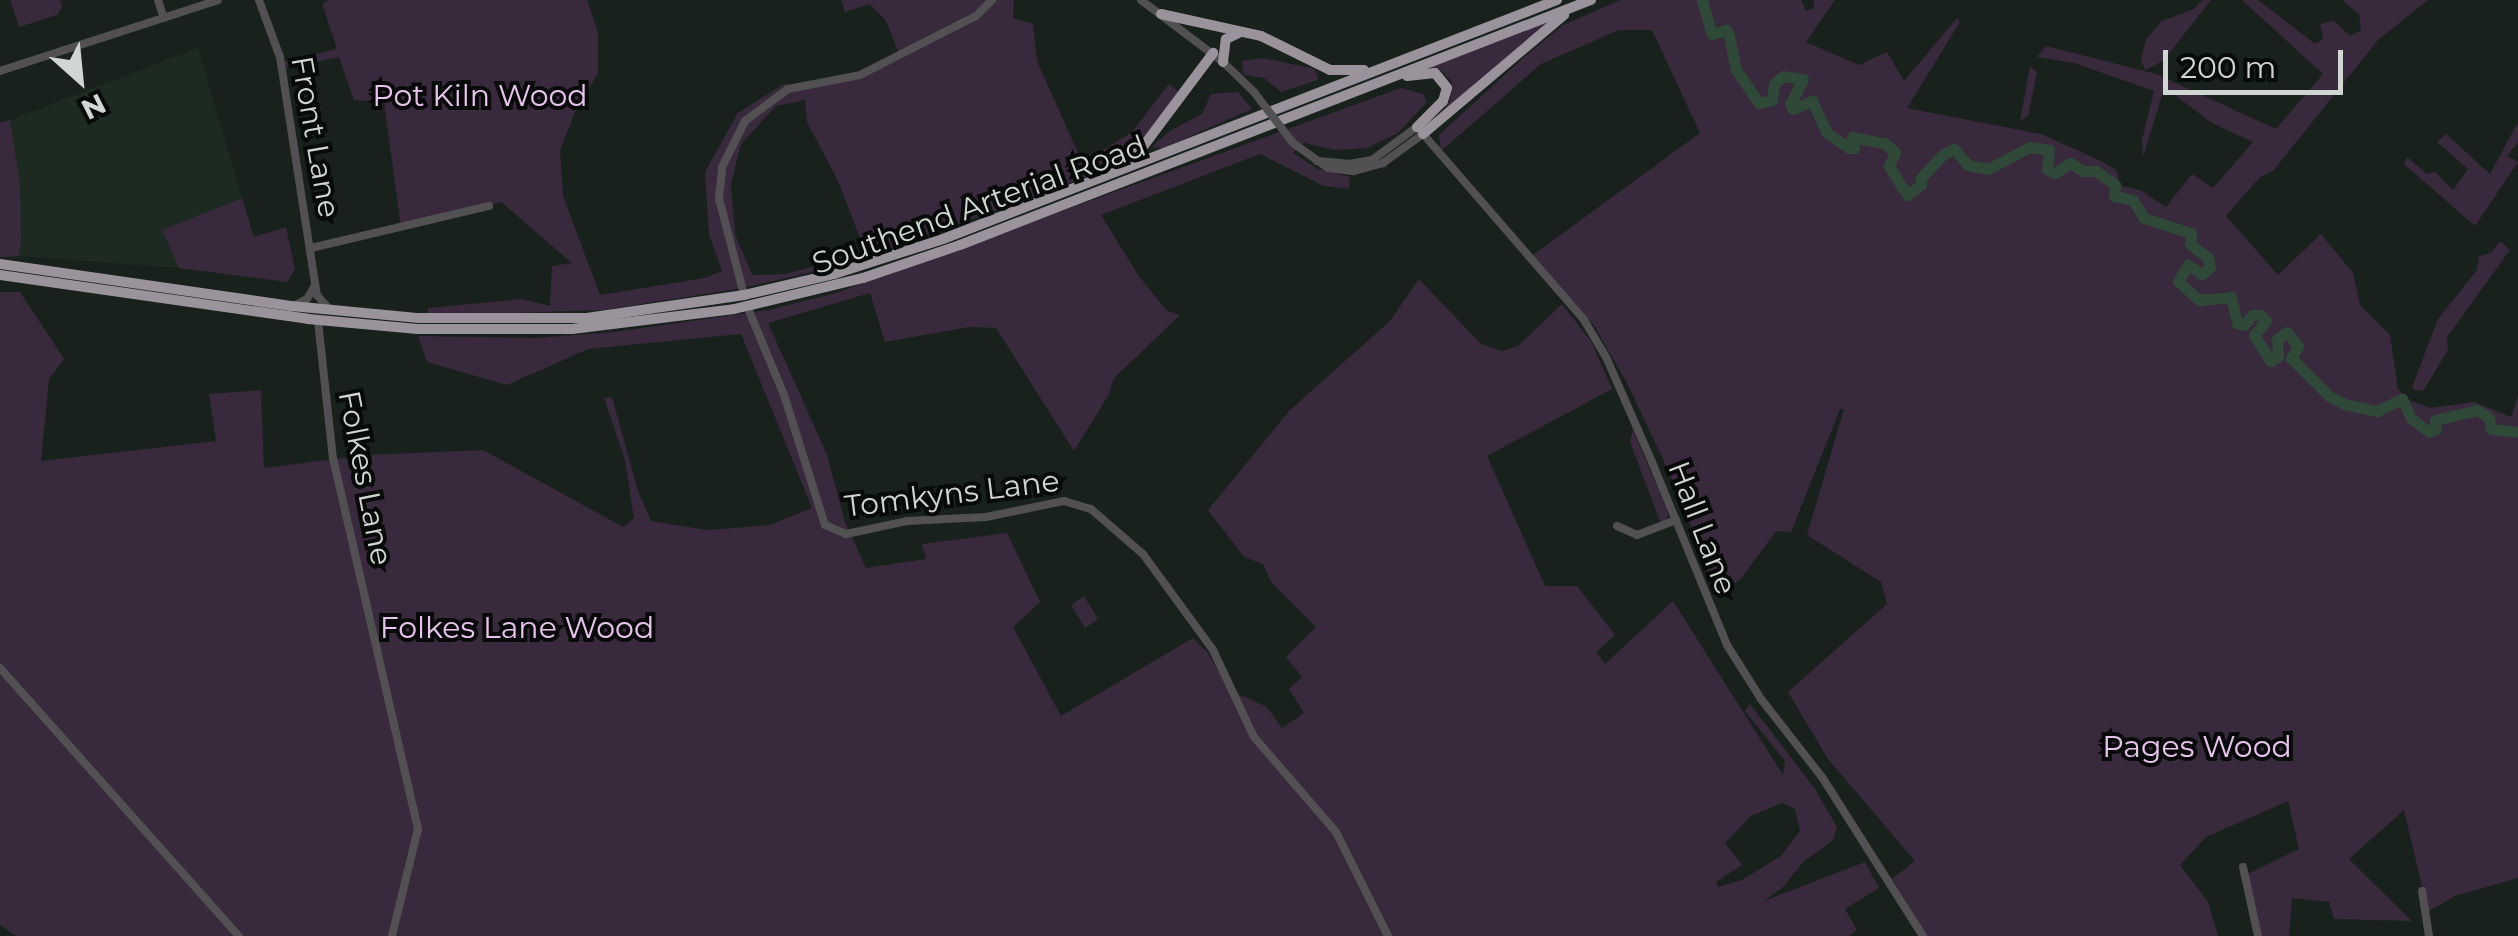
<!DOCTYPE html>
<html>
<head>
<meta charset="utf-8">
<style>
  body { margin:0 }
  #map { position:relative; width:2518px; height:936px; overflow:hidden; background:#19211c; font-family:Montserrat,sans-serif }
  div>[style] { position:absolute }
  .built>* { inset:0; background:#1c2a21 }
  .green>* { inset:0; background:#39293c }
  .river>* { height:11px; margin:-5.5px; padding:0 5.5px; transform-origin:5.5px; border-radius:5.5px; background:#2f4838 }
  .minor>* { height:8px; margin:-4px; padding:0 4px; transform-origin:4px; border-radius:4px; background:#525053 }
  .highway>* { height:10px; margin:-5px; padding:0 5px; transform-origin:5px; border-radius:5px; background:#9a939c }
  .minor-bridge>* { height:8px; margin:-4px; padding:0 4px; transform-origin:4px; border-radius:4px; background:#525053 }
  span { translate:-50% -50%; white-space:nowrap; text-align:center; line-height:1.15; -webkit-text-stroke:8px #070a08; paint-order:stroke }
  .park-label { font-size:30px; color:#e7c3ee }
  .street-label { font-size:30px; color:#d0d6d2 }
  .north { position:absolute; left:30px; top:30px; width:100px; height:100px; -webkit-text-stroke:8px #070a08; paint-order:stroke; rotate:153deg; font-size:28px; font-weight:700; line-height:40px; text-align:center; color:#d0d6d2 }
  .north::after { content:''; display:block; margin:auto; width:35px; height:45px; background:#d0d6d2; clip-path:polygon(50% 0,100% 100%,50% 72%,0 100%) }
  .scale { position:absolute; left:2163px; top:50px; width:180px; height:45px; box-sizing:border-box; border:5px solid #d0d6d2; border-top:0; padding-left:12px; font-size:30px; line-height:35px; white-space:nowrap; color:#d0d6d2; -webkit-text-stroke:8px #070a08; paint-order:stroke }
</style>
</head>
<body>
<div id="map">
  <div class="built">
    <i style="clip-path:polygon(198px 48px,242px 198px,163px 230px,179px 268px,19px 256px,21px 218px,10px 120px)"></i>
  </div>
  <div class="green">
    <i style="clip-path:polygon(10px 0,60px 0,62px 7px,57px 15px,19px 27px)"></i>
    <i style="clip-path:polygon(evenodd,329px 0,587px 0,598px 32px,598px 73px,575px 112px,560px 150px,563px 196px,600px 295px,705px 278px,722px 271px,709px 234px,705px 172px,738px 113px,785px 83px,789px 89px,860px 73px,899px 53px,886px 21px,870px 4px,845px 12px,841px 0,1014px 0,1013px 18px,1033px 24px,1037px 61px,1080px 157px,1100px 152px,1132px 132px,1169px 84px,1180px 93px,1141px 142px,1109px 169px,847px 264px,742px 288px,604px 310px,429px 316px,428px 308px,522px 299px,550px 306px,552px 266px,572px 263px,501px 202px,401px 227px,384px 102px,354px 100px,339px 57px,286px 68px,285px 61px,337px 49px,322px 4px,329px 0,805px 100px,807px 122px,838px 181px,866px 253px,785px 274px,752px 275px,735px 234px,731px 184px,741px 144px,776px 106px,805px 100px)"></i>
    <i style="clip-path:polygon(1620px 0,1801px 0,1806px 11px,1814px 8px,1814px 0,1835px 0,1806px 42px,1859px 65px,1887px 52px,1904px 81px,1957px 18px,1960px 22px,1907px 108px,2041px 134px,2099px 160px,2116px 170px,2121px 186px,2140px 190px,2166px 207px,2192px 174px,2213px 188px,2253px 142px,2212px 123px,2168px 90px,2163px 92px,2143px 157px,2142px 140px,2154px 91px,2074px 63px,2037px 57px,2046px 46px,2156px 74px,2276px 129px,2323px 74px,2242px 0,2258px 0,2315px 44px,2323px 39px,2320px 24px,2334px 21px,2350px 36px,2361px 30px,2359px 14px,2342px 0,2428px 0,2378px 40px,2273px 171px,2260px 177px,2226px 216px,2278px 275px,2321px 234px,2353px 273px,2360px 305px,2390px 335px,2398px 389px,2411px 401px,2430px 408px,2474px 402px,2511px 417px,2518px 395px,2518px 878px,2455px 896px,2428px 912px,2404px 810px,2349px 859px,2412px 921px,2334px 919px,2329px 902px,2292px 898px,2289px 936px,2258px 936px,2245px 875px,2299px 849px,2288px 801px,2206px 837px,2180px 865px,2208px 902px,2218px 936px,1927px 936px,1892px 879px,1915px 861px,1828px 759px,1788px 692px,1887px 604px,1881px 582px,1807px 535px,1844px 409px,1840px 409px,1791px 532px,1776px 531px,1740px 580px,1716px 594px,1678px 491px,1628px 385px,1595px 327px,1533px 255px,1700px 133px,1652px 30px,1619px 30px,1541px 64px,1441px 151px,1439px 135px,1522px 59px,1563px 25px)"></i>
    <i style="clip-path:polygon(2203px 0,2211px 0,2163px 61px,2145px 70px,2141px 59px,2146px 39px,2162px 21px,2194px 9px)"></i>
    <i style="clip-path:polygon(1551px 20px,1439px 116px,1450px 101px,1452px 82px,1440px 69px,1425px 68px)"></i>
    <i style="clip-path:polygon(1263px 58px,1315px 69px,1318px 80px,1281px 92px,1264px 78px,1244px 75px,1242px 61px)"></i>
    <i style="clip-path:polygon(2030px 66px,2037px 72px,2028px 116px,2020px 121px)"></i>
    <i style="clip-path:polygon(evenodd,1401px 88px,1423px 94px,1427px 102px,1398px 133px,1367px 148px,1336px 150px,1305px 143px,1293px 153px,1318px 169px,1350px 177px,1349px 189px,1324px 186px,1260px 154px,1101px 215px,1138px 275px,1167px 311px,1180px 315px,1114px 378px,1108px 396px,1074px 451px,996px 328px,969px 327px,885px 342px,870px 293px,768px 323px,827px 455px,845px 522px,866px 568px,926px 559px,922px 544px,1007px 533px,1040px 602px,1013px 627px,1061px 716px,1193px 638px,1208px 653px,1229px 690px,1267px 707px,1282px 728px,1304px 713px,1289px 689px,1302px 677px,1286px 657px,1316px 627px,1271px 582px,1263px 564px,1244px 557px,1208px 510px,1290px 410px,1390px 321px,1419px 279px,1481px 344px,1502px 351px,1518px 346px,1562px 304px,1592px 343px,1612px 389px,1487px 456px,1545px 586px,1577px 586px,1615px 635px,1596px 652px,1605px 664px,1673px 601px,1783px 775px,1785px 761px,1745px 711px,1750px 704px,1815px 789px,1837px 827px,1833px 840px,1802px 863px,1783px 887px,1764px 901px,1865px 862px,1879px 888px,1845px 909px,1857px 930px,1849px 936px,16px 936px,0 925px,0 292px,20px 292px,64px 359px,49px 379px,41px 461px,216px 441px,209px 394px,261px 390px,264px 468px,367px 455px,483px 450px,623px 527px,634px 519px,625px 460px,604px 398px,612px 397px,638px 491px,651px 521px,707px 530px,770px 525px,812px 508px,741px 334px,588px 349px,507px 385px,427px 362px,418px 336px,535px 338px,615px 332px,768px 310px,836px 293px,1401px 88px,1782px 803px,1795px 809px,1800px 831px,1781px 856px,1742px 880px,1718px 887px,1716px 882px,1742px 865px,1725px 843px,1751px 816px,1782px 803px)"></i>
    <i style="clip-path:polygon(1238px 92px,1252px 109px,1163px 148px,1152px 147px,1168px 132px,1202px 114px,1211px 94px)"></i>
    <i style="clip-path:polygon(10px 120px,20px 184px,21px 241px,19px 256px,5px 257px,0 257px,0 123px)"></i>
    <i style="clip-path:polygon(2518px 122px,2518px 142px,2507px 156px,2518px 162px,2475px 226px,2404px 164px,2407px 157px,2427px 174px,2435px 172px,2453px 190px,2468px 169px,2437px 142px,2446px 134px,2490px 174px)"></i>
    <i style="clip-path:polygon(242px 198px,254px 237px,286px 227px,295px 269px,287px 282px,179px 268px,162px 230px)"></i>
    <i style="clip-path:polygon(2500px 241px,2510px 250px,2447px 337px,2448px 350px,2423px 391px,2415px 390px,2412px 387px,2438px 319px,2477px 270px,2479px 256px,2491px 253px)"></i>
    <i style="clip-path:polygon(1633px 430px,1667px 509px,1668px 517px,1661px 524px,1630px 442px)"></i>
    <i style="clip-path:polygon(1084px 596px,1098px 619px,1085px 628px,1071px 605px)"></i>
  </div>
  <div class="river">
    <i style="left:1702px;top:0;width:35px;rotate:74deg"></i>
    <i style="left:1712px;top:34px;width:15px;rotate:-16deg"></i>
    <i style="left:1726px;top:30px;width:6px;rotate:59deg"></i>
    <i style="left:1729px;top:35px;width:36px;rotate:79deg"></i>
    <i style="left:1736px;top:70px;width:40px;rotate:55.1deg"></i>
    <i style="left:1759px;top:103px;width:13px;rotate:-13deg"></i>
    <i style="left:1772px;top:100px;width:16px;rotate:-83deg"></i>
    <i style="left:1774px;top:84px;width:12px;rotate:-42deg"></i>
    <i style="left:1783px;top:76px;width:20px;rotate:9deg"></i>
    <i style="left:1803px;top:79px;width:28px;rotate:117deg"></i>
    <i style="left:1790px;top:104px;width:6px;rotate:59deg"></i>
    <i style="left:1793px;top:109px;width:21px;rotate:-23deg"></i>
    <i style="left:1812px;top:101px;width:35px;rotate:65deg"></i>
    <i style="left:1827px;top:133px;width:27px;rotate:34deg"></i>
    <i style="left:1849px;top:148px;width:5px"></i>
    <i style="left:1854px;top:148px;width:11px;rotate:-100deg"></i>
    <i style="left:1852px;top:137px;width:33px;rotate:11deg"></i>
    <i style="left:1884px;top:143px;width:14px;rotate:39deg"></i>
    <i style="left:1895px;top:152px;width:15px;rotate:113deg"></i>
    <i style="left:1889px;top:166px;width:34px;rotate:58deg"></i>
    <i style="left:1907px;top:195px;width:17px;rotate:-36deg"></i>
    <i style="left:1921px;top:185px;width:7px;rotate:-90deg"></i>
    <i style="left:1921px;top:178px;width:33px;rotate:-47deg"></i>
    <i style="left:1943px;top:154px;width:12px;rotate:-24deg"></i>
    <i style="left:1954px;top:149px;width:21px;rotate:49deg"></i>
    <i style="left:1968px;top:165px;width:20px;rotate:11deg"></i>
    <i style="left:1988px;top:169px;width:47px;rotate:-27.6deg"></i>
    <i style="left:2030px;top:147px;width:19px;rotate:9deg"></i>
    <i style="left:2049px;top:150px;width:19px;rotate:96deg"></i>
    <i style="left:2047px;top:169px;width:9px;rotate:27deg"></i>
    <i style="left:2055px;top:173px;width:18px;rotate:-34deg"></i>
    <i style="left:2070px;top:163px;width:15px;rotate:32deg"></i>
    <i style="left:2083px;top:171px;width:13px"></i>
    <i style="left:2096px;top:171px;width:24px;rotate:36deg"></i>
    <i style="left:2115px;top:185px;width:11px;rotate:95deg"></i>
    <i style="left:2114px;top:196px;width:19px;rotate:12deg"></i>
    <i style="left:2133px;top:200px;width:21px;rotate:59deg"></i>
    <i style="left:2144px;top:218px;width:49px;rotate:17.7deg"></i>
    <i style="left:2191px;top:233px;width:11px;rotate:95deg"></i>
    <i style="left:2190px;top:244px;width:23px;rotate:38deg"></i>
    <i style="left:2208px;top:258px;width:9px;rotate:77deg"></i>
    <i style="left:2210px;top:267px;width:11px;rotate:139deg"></i>
    <i style="left:2202px;top:274px;width:17px;rotate:-147deg"></i>
    <i style="left:2188px;top:265px;width:19px;rotate:122deg"></i>
    <i style="left:2178px;top:281px;width:28px;rotate:42deg"></i>
    <i style="left:2199px;top:300px;width:32px;rotate:-5deg"></i>
    <i style="left:2231px;top:297px;width:27px;rotate:77deg"></i>
    <i style="left:2237px;top:323px;width:7px;rotate:16deg"></i>
    <i style="left:2244px;top:325px;width:13px;rotate:-51deg"></i>
    <i style="left:2252px;top:315px;width:8px"></i>
    <i style="left:2260px;top:315px;width:8px;rotate:45deg"></i>
    <i style="left:2266px;top:321px;width:18px;rotate:131deg"></i>
    <i style="left:2254px;top:335px;width:31px;rotate:58deg"></i>
    <i style="left:2270px;top:361px;width:9px;rotate:-27deg"></i>
    <i style="left:2278px;top:357px;width:18px;rotate:-93deg"></i>
    <i style="left:2277px;top:339px;width:12px;rotate:-35deg"></i>
    <i style="left:2287px;top:332px;width:18px;rotate:52deg"></i>
    <i style="left:2298px;top:346px;width:14px;rotate:120deg"></i>
    <i style="left:2291px;top:358px;width:54px;rotate:45deg"></i>
    <i style="left:2329px;top:396px;width:17px;rotate:28deg"></i>
    <i style="left:2344px;top:404px;width:34px;rotate:12deg"></i>
    <i style="left:2377px;top:411px;width:28px;rotate:-26deg"></i>
    <i style="left:2402px;top:399px;width:21px;rotate:65deg"></i>
    <i style="left:2411px;top:418px;width:23px;rotate:38deg"></i>
    <i style="left:2429px;top:432px;width:8px;rotate:-23deg"></i>
    <i style="left:2436px;top:429px;width:9px;rotate:-96deg"></i>
    <i style="left:2435px;top:420px;width:43px;rotate:-13.4deg"></i>
    <i style="left:2477px;top:410px;width:14px;rotate:34deg"></i>
    <i style="left:2489px;top:418px;width:11px;rotate:80deg"></i>
    <i style="left:2491px;top:429px;width:27px;rotate:6deg"></i>
  </div>
  <div class="minor">
    <i style="left:158px;top:0;width:19px;rotate:72deg"></i>
    <i style="left:259px;top:0;width:61px;rotate:69.8deg"></i>
    <i style="left:280px;top:57px;width:241px;rotate:81.2deg"></i>
    <i style="left:317px;top:295px;width:18px;rotate:49deg"></i>
    <i style="left:1141px;top:0;width:103px;rotate:37.1deg"></i>
    <i style="left:1223px;top:62px;width:43px;rotate:44.1deg"></i>
    <i style="left:0;top:71px;width:229px;rotate:-18deg"></i>
    <i style="left:1293px;top:143px;width:43px;rotate:35.5deg"></i>
    <i style="left:1328px;top:168px;width:26px;rotate:7deg"></i>
    <i style="left:1354px;top:171px;width:30px;rotate:-15deg"></i>
    <i style="left:1383px;top:163px;width:49px;rotate:-35.9deg"></i>
    <i style="left:1317px;top:161px;width:32px;rotate:5deg"></i>
    <i style="left:1349px;top:164px;width:23px;rotate:-10deg"></i>
    <i style="left:1372px;top:160px;width:56px;rotate:-36.3deg"></i>
    <i style="left:1417px;top:127px;width:255px;rotate:49.1deg"></i>
    <i style="left:1584px;top:320px;width:43px;rotate:59.3deg"></i>
    <i style="left:1606px;top:357px;width:115px;rotate:66.3deg"></i>
    <i style="left:1652px;top:462px;width:198px;rotate:67.7deg"></i>
    <i style="left:1727px;top:645px;width:64px;rotate:57.8deg"></i>
    <i style="left:1761px;top:699px;width:99px;rotate:52deg"></i>
    <i style="left:1822px;top:777px;width:188px;rotate:57.6deg"></i>
    <i style="left:311px;top:248px;width:183px;rotate:-13.3deg"></i>
    <i style="left:744px;top:295px;width:100px;rotate:-104.5deg"></i>
    <i style="left:719px;top:198px;width:31px;rotate:-84deg"></i>
    <i style="left:722px;top:167px;width:51px;rotate:-63.4deg"></i>
    <i style="left:745px;top:121px;width:54px;rotate:-36.7deg"></i>
    <i style="left:788px;top:89px;width:73px;rotate:-11deg"></i>
    <i style="left:860px;top:75px;width:130px;rotate:-27deg"></i>
    <i style="left:976px;top:16px;width:23px;rotate:-45deg"></i>
    <i style="left:295px;top:305px;width:13px;rotate:-27deg"></i>
    <i style="left:307px;top:299px;width:16px;rotate:-60deg"></i>
    <i style="left:747px;top:306px;width:96px;rotate:67.4deg"></i>
    <i style="left:784px;top:395px;width:136px;rotate:72.5deg"></i>
    <i style="left:825px;top:525px;width:23px;rotate:23deg"></i>
    <i style="left:846px;top:534px;width:62px;rotate:-12deg"></i>
    <i style="left:907px;top:521px;width:79px;rotate:-2.9deg"></i>
    <i style="left:986px;top:517px;width:80px;rotate:-11.6deg"></i>
    <i style="left:1064px;top:501px;width:28px;rotate:17deg"></i>
    <i style="left:1091px;top:509px;width:69px;rotate:40.9deg"></i>
    <i style="left:1143px;top:554px;width:119px;rotate:53.9deg"></i>
    <i style="left:1213px;top:650px;width:96px;rotate:64.8deg"></i>
    <i style="left:1254px;top:737px;width:125px;rotate:49.2deg"></i>
    <i style="left:1336px;top:832px;width:116px;rotate:63.4deg"></i>
    <i style="left:318px;top:321px;width:138px;rotate:83.8deg"></i>
    <i style="left:333px;top:458px;width:381px;rotate:77.1deg"></i>
    <i style="left:418px;top:829px;width:110px;rotate:103.7deg"></i>
    <i style="left:1617px;top:526px;width:22px;rotate:24deg"></i>
    <i style="left:1637px;top:535px;width:42px;rotate:-21deg"></i>
    <i style="left:0;top:668px;width:359px;rotate:48.3deg"></i>
    <i style="left:2243px;top:867px;width:71px;rotate:77.7deg"></i>
    <i style="left:2422px;top:891px;width:46px;rotate:81.2deg"></i>
  </div>
  <div class="highway">
    <i style="left:1161px;top:14px;width:102px;rotate:12.4deg"></i>
    <i style="left:1261px;top:36px;width:77px;rotate:26.2deg"></i>
    <i style="left:1330px;top:70px;width:34px"></i>
    <i style="left:1223px;top:62px;width:23px;rotate:-83deg"></i>
    <i style="left:1226px;top:39px;width:14px;rotate:-25deg"></i>
    <i style="left:1407px;top:76px;width:28px;rotate:-6deg"></i>
    <i style="left:1435px;top:73px;width:19px;rotate:51deg"></i>
    <i style="left:1447px;top:88px;width:14px;rotate:107deg"></i>
    <i style="left:1443px;top:101px;width:37px;rotate:135deg"></i>
    <i style="left:1423px;top:134px;width:185px;rotate:-40.2deg"></i>
    <i style="left:1118px;top:168px;width:31px;rotate:-40deg"></i>
    <i style="left:1142px;top:148px;width:119px;rotate:-53.2deg"></i>
    <i style="left:0;top:264px;width:294px;rotate:8.2deg"></i>
    <i style="left:291px;top:306px;width:129px;rotate:5.4deg"></i>
    <i style="left:419px;top:318px;width:168px"></i>
    <i style="left:587px;top:318px;width:159px;rotate:-8.3deg"></i>
    <i style="left:744px;top:295px;width:92px;rotate:-13.1deg"></i>
    <i style="left:834px;top:274px;width:114px;rotate:-17.8deg"></i>
    <i style="left:943px;top:239px;width:659px;rotate:-21.27deg"></i>
    <i style="left:0;top:275px;width:311px;rotate:8.1deg"></i>
    <i style="left:308px;top:319px;width:110px;rotate:5.2deg"></i>
    <i style="left:418px;top:329px;width:154px"></i>
    <i style="left:572px;top:329px;width:163px;rotate:-7deg"></i>
    <i style="left:734px;top:309px;width:133px;rotate:-13.5deg"></i>
    <i style="left:863px;top:278px;width:102px;rotate:-18.8deg"></i>
    <i style="left:960px;top:245px;width:677px;rotate:-21.22deg"></i>
  </div>
  <div class="minor-bridge">
    <i style="left:1254px;top:92px;width:64px;rotate:52.6deg"></i>
  </div>
  <div class="park-label">
    <span style="left:480px;top:96px">Pot Kiln Wood</span>
    <span style="left:517px;top:628px">Folkes Lane Wood</span>
    <span style="left:2197px;top:747px">Pages Wood</span>
  </div>
  <div class="street-label">
    <span style="left:315px;top:137px;rotate:80deg">Front Lane</span>
    <span style="left:979px;top:205px;rotate:-20deg">Southend Arterial Road</span>
    <span style="left:365px;top:478px;rotate:79deg">Folkes Lane</span>
    <span style="left:952px;top:494px;rotate:-7deg">Tomkyns Lane</span>
    <span style="left:1702px;top:528px;rotate:69deg">Hall Lane</span>
  </div>
  <div class="north">N</div>
  <div class="scale">200 m</div>
</div>
</body>
</html>
